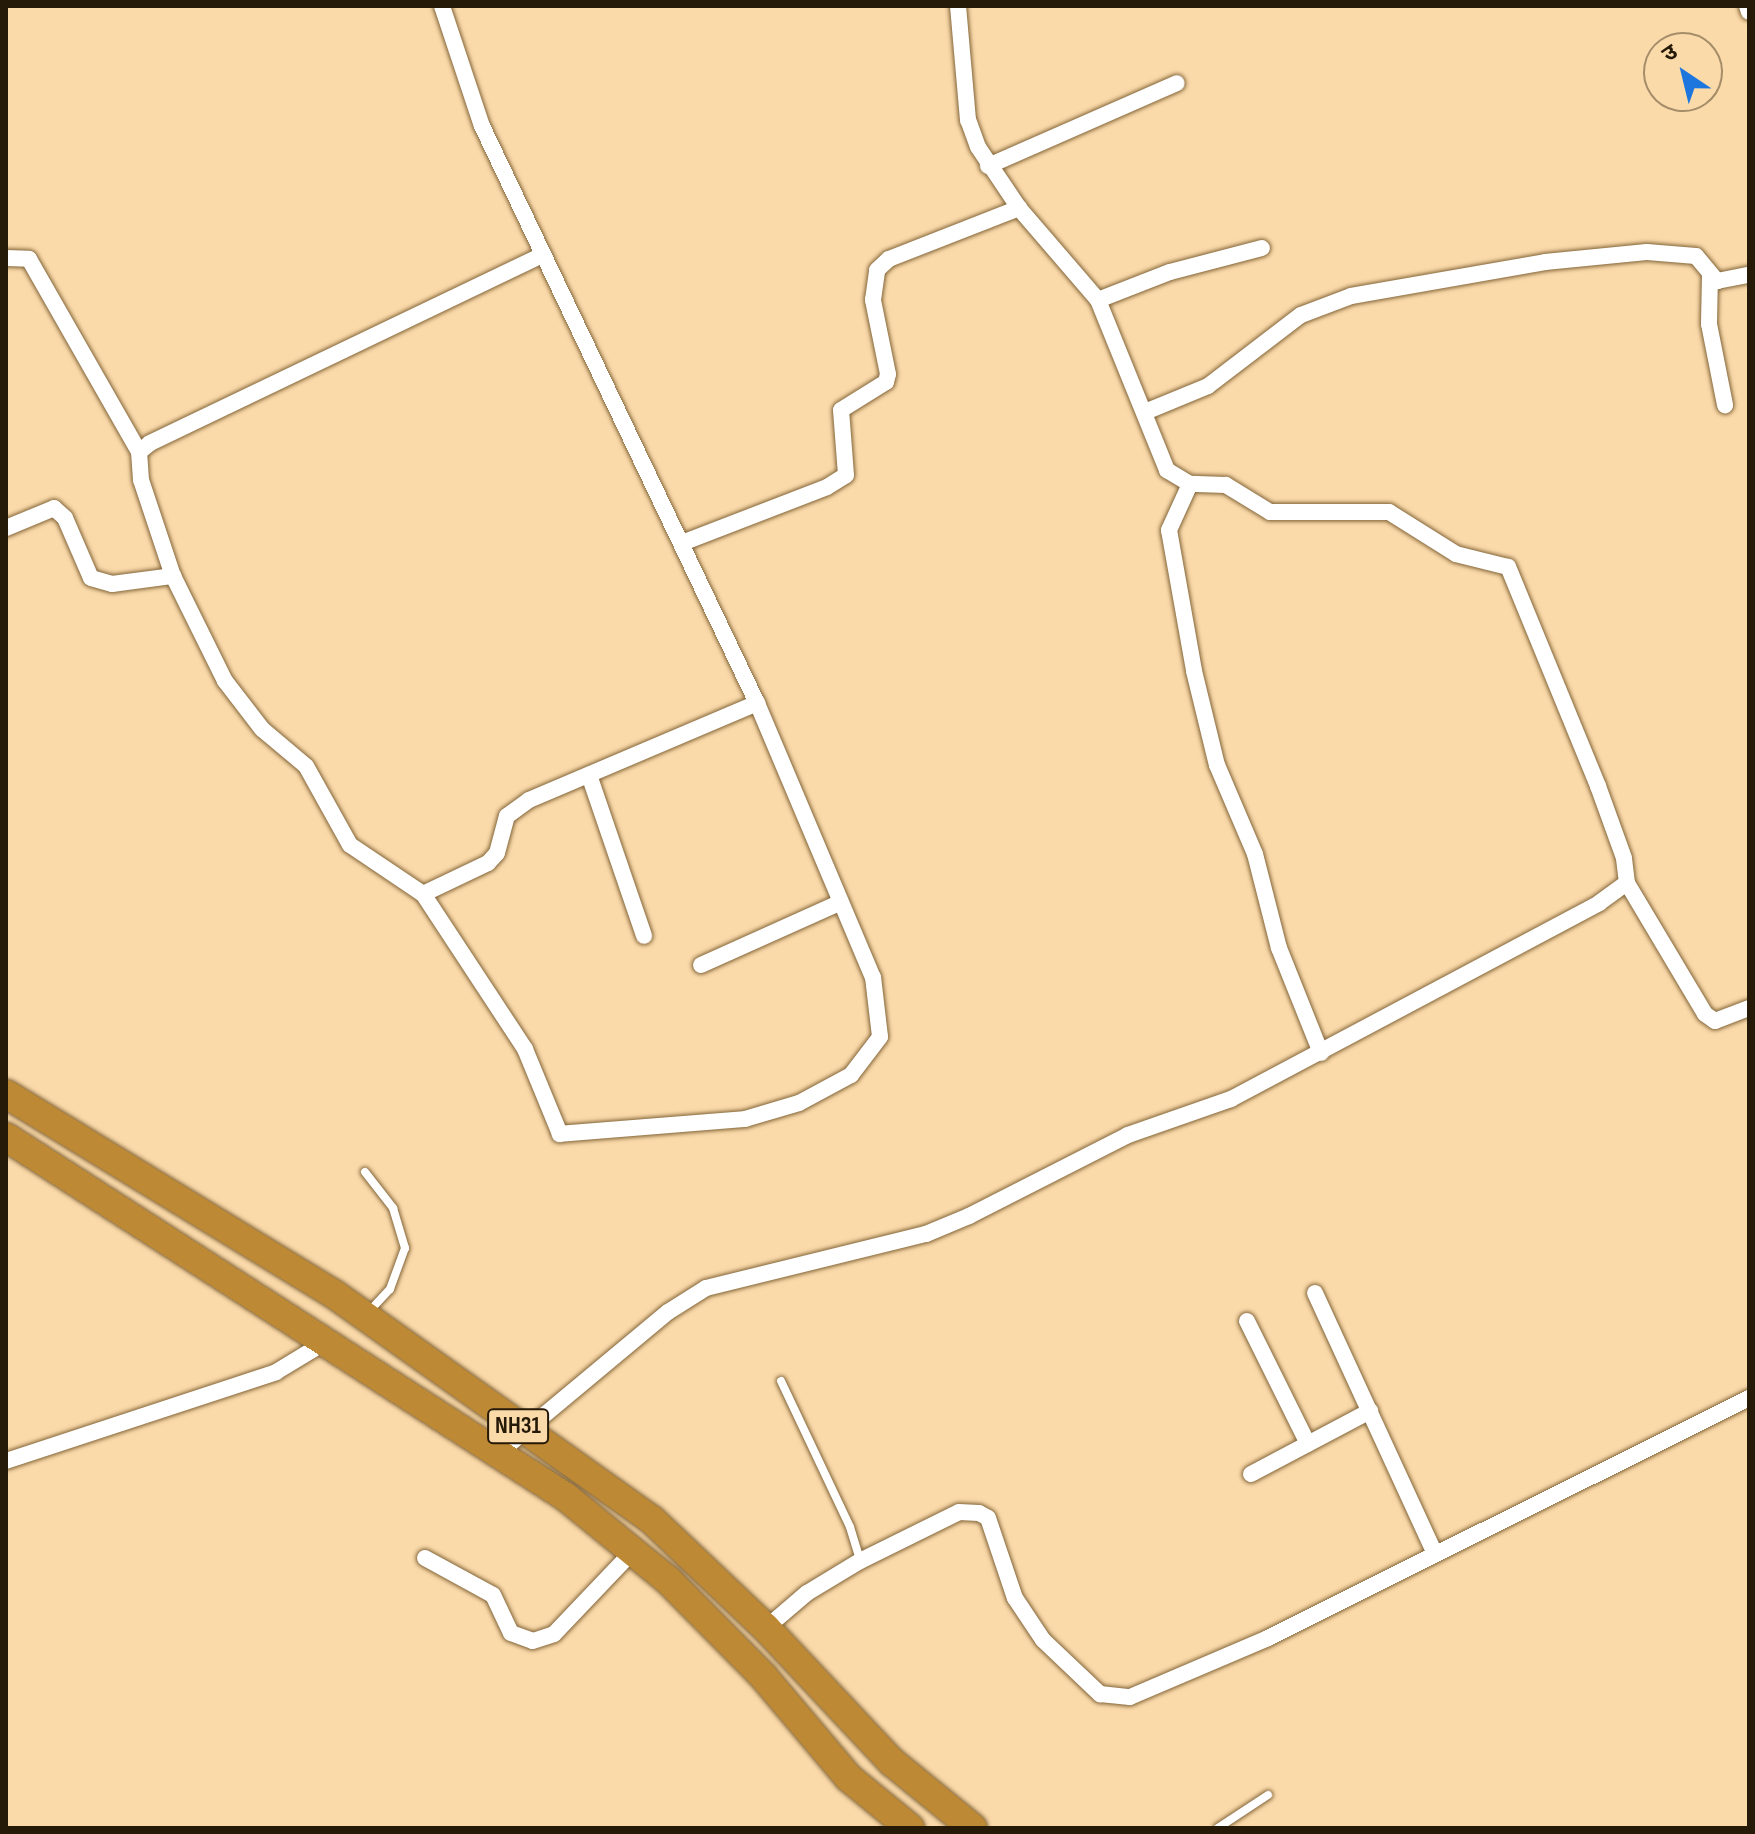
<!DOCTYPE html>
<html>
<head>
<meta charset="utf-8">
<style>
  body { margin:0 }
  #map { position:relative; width:1755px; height:1834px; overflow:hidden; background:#fbdaaa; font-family:"Sofia Sans Condensed","Noto Sans Devanagari",sans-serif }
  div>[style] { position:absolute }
  .roads { filter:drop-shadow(0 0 2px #826539) drop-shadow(0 0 2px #826539) }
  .lane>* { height:8px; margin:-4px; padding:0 4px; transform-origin:4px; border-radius:4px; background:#fff }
  .street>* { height:16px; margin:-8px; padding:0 8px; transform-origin:8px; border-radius:8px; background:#fff }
  .highway>* { height:28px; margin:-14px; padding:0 14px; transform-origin:14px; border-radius:14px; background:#bd8935 }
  span { translate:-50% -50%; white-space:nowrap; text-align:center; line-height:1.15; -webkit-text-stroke:8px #fbdaaa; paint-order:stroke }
  .shield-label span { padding:2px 6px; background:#fbdaaa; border:2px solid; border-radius:6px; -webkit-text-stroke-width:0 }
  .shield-label { font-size:24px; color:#251907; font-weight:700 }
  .frame { position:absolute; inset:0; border:8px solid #251907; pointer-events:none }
  .north { position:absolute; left:1643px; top:32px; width:80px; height:80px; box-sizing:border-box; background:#fbdaaa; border:2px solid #a58d69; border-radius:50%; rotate:325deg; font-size:22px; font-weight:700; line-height:32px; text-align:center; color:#251907 }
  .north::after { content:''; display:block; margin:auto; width:28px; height:36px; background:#1d75de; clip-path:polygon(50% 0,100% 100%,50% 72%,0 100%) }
</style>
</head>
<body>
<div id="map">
  <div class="roads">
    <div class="lane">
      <i style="left:365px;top:1172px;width:46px;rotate:52.1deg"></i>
      <i style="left:393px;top:1208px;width:42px;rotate:73.3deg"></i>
      <i style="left:405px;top:1248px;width:44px;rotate:110.1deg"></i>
      <i style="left:390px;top:1289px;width:33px;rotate:133deg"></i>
      <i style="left:781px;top:1381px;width:161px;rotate:64.7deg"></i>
      <i style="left:850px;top:1527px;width:34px;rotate:73deg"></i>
      <i style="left:1218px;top:1828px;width:60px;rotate:-33.4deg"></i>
    </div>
    <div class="street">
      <i style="left:442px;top:6px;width:126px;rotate:71.6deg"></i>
      <i style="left:482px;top:126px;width:639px;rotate:64.52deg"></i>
      <i style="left:757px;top:703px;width:298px;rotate:67.1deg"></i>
      <i style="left:873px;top:977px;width:60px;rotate:83.3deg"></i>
      <i style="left:880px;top:1037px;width:48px;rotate:127.3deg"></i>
      <i style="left:851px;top:1075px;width:59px;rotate:151.7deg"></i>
      <i style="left:799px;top:1103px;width:56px;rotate:163.5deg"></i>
      <i style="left:745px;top:1119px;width:186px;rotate:175.4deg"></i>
      <i style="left:560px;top:1134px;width:92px;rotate:-112.4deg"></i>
      <i style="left:525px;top:1049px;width:186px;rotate:-123.3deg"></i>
      <i style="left:423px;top:894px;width:88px;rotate:-146.1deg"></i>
      <i style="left:350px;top:845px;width:90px;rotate:-119.1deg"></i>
      <i style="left:306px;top:766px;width:57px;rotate:-139.9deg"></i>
      <i style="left:262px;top:729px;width:61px;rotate:-127.6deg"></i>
      <i style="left:225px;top:681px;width:117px;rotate:-116.3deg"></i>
      <i style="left:173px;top:576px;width:101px;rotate:-108.4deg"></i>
      <i style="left:141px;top:480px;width:28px;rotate:-94deg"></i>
      <i style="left:139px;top:452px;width:14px;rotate:-39deg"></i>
      <i style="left:150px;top:443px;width:436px;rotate:-25.6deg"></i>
      <i style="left:1747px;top:6px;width:6px;rotate:72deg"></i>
      <i style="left:988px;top:166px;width:206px;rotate:-23.7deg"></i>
      <i style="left:6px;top:258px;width:23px;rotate:2deg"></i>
      <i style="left:29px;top:259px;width:222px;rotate:60.3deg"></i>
      <i style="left:1710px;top:275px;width:49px;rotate:91.2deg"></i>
      <i style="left:1709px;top:324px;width:83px;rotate:78.8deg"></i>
      <i style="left:1098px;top:300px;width:77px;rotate:-21.3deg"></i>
      <i style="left:1170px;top:272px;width:95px;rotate:-14.6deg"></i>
      <i style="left:1145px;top:412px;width:68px;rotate:-22.4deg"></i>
      <i style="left:1208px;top:386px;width:117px;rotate:-37.4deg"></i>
      <i style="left:1301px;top:315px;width:53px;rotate:-20.8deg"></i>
      <i style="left:1351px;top:296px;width:197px;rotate:-9.9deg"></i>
      <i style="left:1545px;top:262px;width:102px;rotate:-5.6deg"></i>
      <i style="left:1647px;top:252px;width:49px;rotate:4.7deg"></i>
      <i style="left:1696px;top:256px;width:33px;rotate:50deg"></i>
      <i style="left:1717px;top:281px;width:33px;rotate:-11deg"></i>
      <i style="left:1190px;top:484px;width:51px;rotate:114.5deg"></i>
      <i style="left:1169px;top:530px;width:143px;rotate:79.9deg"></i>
      <i style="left:1194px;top:671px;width:97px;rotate:76.3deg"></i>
      <i style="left:1217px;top:765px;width:97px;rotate:66.9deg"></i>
      <i style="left:1255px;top:854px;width:97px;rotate:75.7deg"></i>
      <i style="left:1279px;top:948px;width:113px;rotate:68.2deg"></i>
      <i style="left:6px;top:528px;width:52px;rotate:-22.6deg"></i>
      <i style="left:54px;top:508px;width:15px;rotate:42deg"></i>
      <i style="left:65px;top:518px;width:65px;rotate:66.6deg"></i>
      <i style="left:91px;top:578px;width:22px;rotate:16deg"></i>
      <i style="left:112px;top:584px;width:62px;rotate:-7.5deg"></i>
      <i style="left:682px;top:543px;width:155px;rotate:-21.1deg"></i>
      <i style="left:827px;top:487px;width:22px;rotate:-32deg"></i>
      <i style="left:846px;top:475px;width:65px;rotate:-94.4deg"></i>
      <i style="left:841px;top:410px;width:53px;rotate:-31.9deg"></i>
      <i style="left:886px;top:382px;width:8px;rotate:-76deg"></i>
      <i style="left:888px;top:374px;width:76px;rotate:-101.5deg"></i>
      <i style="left:873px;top:300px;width:30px;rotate:-82deg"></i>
      <i style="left:877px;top:270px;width:16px;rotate:-43deg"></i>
      <i style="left:889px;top:259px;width:140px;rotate:-21.4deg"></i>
      <i style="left:589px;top:775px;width:170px;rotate:71.1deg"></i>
      <i style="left:1627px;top:883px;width:152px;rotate:59.2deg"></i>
      <i style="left:1705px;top:1014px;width:12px;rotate:35deg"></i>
      <i style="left:1715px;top:1021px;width:36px;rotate:-21deg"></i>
      <i style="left:423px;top:894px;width:72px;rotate:-25.5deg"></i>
      <i style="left:488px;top:863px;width:13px;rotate:-48deg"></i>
      <i style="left:497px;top:853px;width:38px;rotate:-75deg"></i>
      <i style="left:507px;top:816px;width:27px;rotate:-36deg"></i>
      <i style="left:529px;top:800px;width:248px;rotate:-23deg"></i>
      <i style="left:701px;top:965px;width:151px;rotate:-24.2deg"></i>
      <i style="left:1315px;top:1293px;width:285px;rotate:65.3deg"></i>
      <i style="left:1247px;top:1321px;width:137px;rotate:63.6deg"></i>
      <i style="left:501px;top:1451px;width:217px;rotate:-39.8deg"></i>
      <i style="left:668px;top:1312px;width:45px;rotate:-32.3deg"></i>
      <i style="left:706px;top:1288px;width:227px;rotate:-13.8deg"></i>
      <i style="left:926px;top:1234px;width:47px;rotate:-22.7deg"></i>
      <i style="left:969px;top:1216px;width:178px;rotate:-27deg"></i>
      <i style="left:1128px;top:1135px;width:109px;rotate:-19.3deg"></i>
      <i style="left:1231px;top:1099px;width:417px;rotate:-28deg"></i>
      <i style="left:1599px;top:903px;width:34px;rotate:-36deg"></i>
      <i style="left:1627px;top:883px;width:25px;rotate:-97deg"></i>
      <i style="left:1624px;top:858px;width:77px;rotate:-109.9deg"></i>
      <i style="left:1598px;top:786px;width:237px;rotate:-112.3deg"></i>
      <i style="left:1508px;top:567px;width:54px;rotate:-166deg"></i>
      <i style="left:1456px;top:554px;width:79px;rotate:-147.9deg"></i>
      <i style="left:1389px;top:512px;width:119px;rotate:180deg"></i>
      <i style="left:1270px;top:512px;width:52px;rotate:-148.5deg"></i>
      <i style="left:1226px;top:485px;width:36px;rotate:-178deg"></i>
      <i style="left:1190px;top:484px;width:27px;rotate:-149deg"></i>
      <i style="left:1167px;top:470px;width:183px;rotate:-112.1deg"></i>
      <i style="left:1098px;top:300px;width:121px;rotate:-130.7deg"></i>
      <i style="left:1019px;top:208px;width:73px;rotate:-123.9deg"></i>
      <i style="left:978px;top:147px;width:29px;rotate:-110deg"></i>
      <i style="left:968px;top:120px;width:114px;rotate:-95deg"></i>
      <i style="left:6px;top:1461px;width:284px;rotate:-18.2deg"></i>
      <i style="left:276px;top:1372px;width:60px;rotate:-31.3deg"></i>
      <i style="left:1251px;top:1474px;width:135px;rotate:-27.9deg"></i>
      <i style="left:425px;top:1558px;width:77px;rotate:28.6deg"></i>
      <i style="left:493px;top:1595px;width:42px;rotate:64.7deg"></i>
      <i style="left:511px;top:1633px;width:23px;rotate:20deg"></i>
      <i style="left:533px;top:1641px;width:22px;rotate:-18deg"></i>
      <i style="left:554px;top:1634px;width:115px;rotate:-46.4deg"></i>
      <i style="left:766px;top:1628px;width:54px;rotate:-40.5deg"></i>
      <i style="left:807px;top:1593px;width:62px;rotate:-31.1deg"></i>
      <i style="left:860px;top:1561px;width:110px;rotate:-26.3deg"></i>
      <i style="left:959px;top:1512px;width:20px;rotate:3deg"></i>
      <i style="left:979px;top:1513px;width:10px;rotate:29deg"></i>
      <i style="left:988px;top:1518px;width:84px;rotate:71.4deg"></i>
      <i style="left:1015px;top:1598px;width:50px;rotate:56.3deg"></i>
      <i style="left:1043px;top:1640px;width:79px;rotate:43.5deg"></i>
      <i style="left:1100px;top:1694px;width:30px;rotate:6deg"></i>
      <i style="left:1130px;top:1697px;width:150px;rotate:-23.1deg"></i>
      <i style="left:1268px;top:1638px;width:538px;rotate:-26.52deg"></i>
    </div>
    <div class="highway">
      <i style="left:6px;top:1094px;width:384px;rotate:31.4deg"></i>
      <i style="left:334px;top:1294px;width:389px;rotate:35.4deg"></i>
      <i style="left:651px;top:1519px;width:158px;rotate:43.5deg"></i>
      <i style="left:766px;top:1628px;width:184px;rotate:46.8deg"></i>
      <i style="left:892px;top:1762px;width:104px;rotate:39.2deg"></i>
      <i style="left:6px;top:1137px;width:666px;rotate:32.74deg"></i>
      <i style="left:566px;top:1497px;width:133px;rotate:39.2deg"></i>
      <i style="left:669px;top:1581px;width:134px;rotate:45.3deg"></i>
      <i style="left:763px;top:1676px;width:133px;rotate:49.9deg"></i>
      <i style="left:849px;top:1778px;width:79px;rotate:39.3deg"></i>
    </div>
  </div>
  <div class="shield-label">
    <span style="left:518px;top:1426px">NH31</span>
  </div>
  <div class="frame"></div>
  <div class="north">उ</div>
</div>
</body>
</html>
